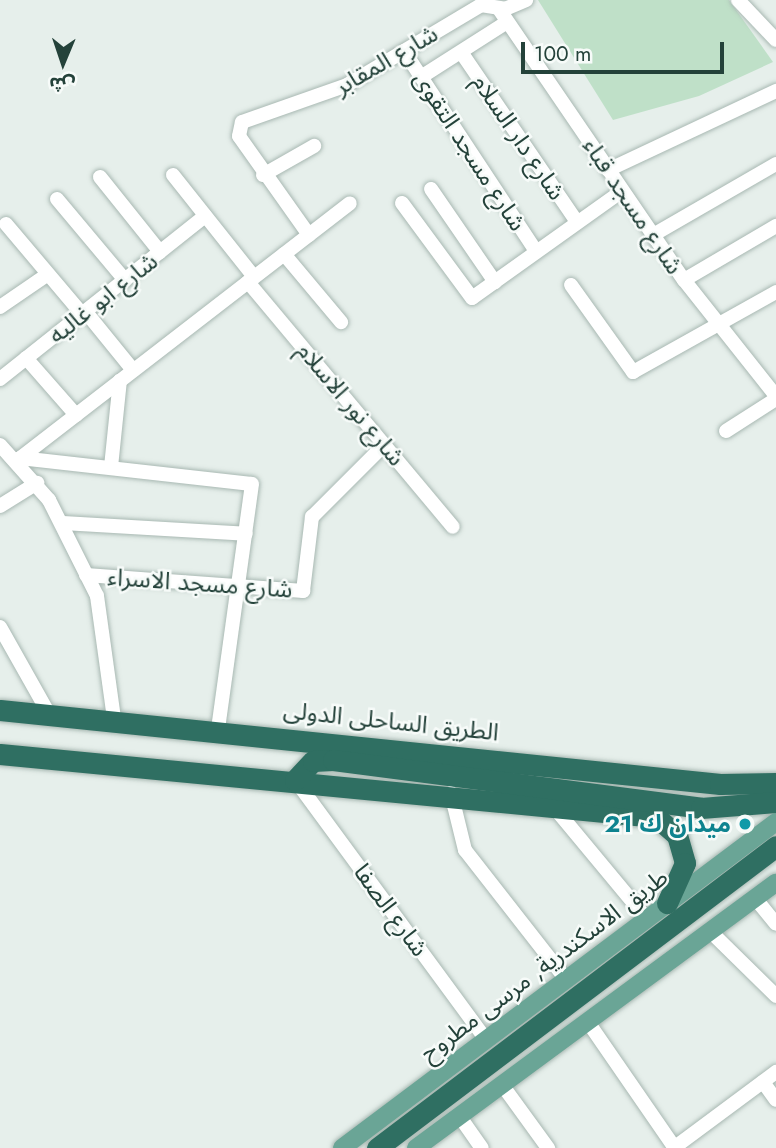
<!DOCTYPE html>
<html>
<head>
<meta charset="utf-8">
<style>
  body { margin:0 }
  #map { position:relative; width:776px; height:1148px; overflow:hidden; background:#e6efeb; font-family:Jost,"Noto Sans Arabic",sans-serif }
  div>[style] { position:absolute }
  .green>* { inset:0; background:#bfe0c8 }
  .roads { filter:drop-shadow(0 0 2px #a8b8b2) drop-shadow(0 0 2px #a8b8b2) }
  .minor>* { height:14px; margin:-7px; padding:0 7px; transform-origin:7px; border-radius:7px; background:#fff }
  .major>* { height:18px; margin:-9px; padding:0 9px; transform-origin:9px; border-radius:9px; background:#6aa596 }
  .highway>* { height:21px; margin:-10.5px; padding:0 10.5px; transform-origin:10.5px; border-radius:10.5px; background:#2f6f62 }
  .dots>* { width:19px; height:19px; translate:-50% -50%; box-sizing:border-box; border:4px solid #f7fbf9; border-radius:50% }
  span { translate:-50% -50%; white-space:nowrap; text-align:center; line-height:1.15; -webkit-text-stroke:5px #f7fbf9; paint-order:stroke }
  .street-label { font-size:24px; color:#24423a }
  .culture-label { font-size:24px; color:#0d838f; font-weight:700 }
  .right { translate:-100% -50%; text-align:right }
  .north { position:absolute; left:28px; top:28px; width:70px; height:70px; -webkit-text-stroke:5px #f7fbf9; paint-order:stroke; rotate:182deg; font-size:19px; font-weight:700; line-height:28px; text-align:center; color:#24423a }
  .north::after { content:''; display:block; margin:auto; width:24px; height:32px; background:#24423a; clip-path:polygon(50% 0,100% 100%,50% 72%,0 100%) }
  .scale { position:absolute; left:521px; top:42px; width:203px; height:32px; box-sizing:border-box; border:4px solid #24423a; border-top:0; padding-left:9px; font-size:21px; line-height:24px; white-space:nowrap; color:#24423a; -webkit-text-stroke:5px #f7fbf9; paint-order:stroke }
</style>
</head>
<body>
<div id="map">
  <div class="green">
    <i style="clip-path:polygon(538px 0,729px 0,773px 62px,699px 96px,613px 120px)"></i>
  </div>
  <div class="roads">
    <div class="minor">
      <i style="left:738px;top:0;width:55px;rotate:46.5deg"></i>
      <i style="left:499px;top:9px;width:328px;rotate:55.7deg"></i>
      <i style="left:684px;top:280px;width:148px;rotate:51.6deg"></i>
      <i style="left:404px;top:51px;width:240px;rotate:56.6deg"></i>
      <i style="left:461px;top:52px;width:206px;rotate:55.7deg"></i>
      <i style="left:421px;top:77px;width:102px;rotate:-32.6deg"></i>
      <i style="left:608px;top:170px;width:186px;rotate:-25.2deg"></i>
      <i style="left:173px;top:175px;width:130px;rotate:51.5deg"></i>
      <i style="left:263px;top:175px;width:59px;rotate:-29.6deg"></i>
      <i style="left:100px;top:177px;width:96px;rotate:51.3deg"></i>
      <i style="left:431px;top:189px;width:113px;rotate:55.5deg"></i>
      <i style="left:57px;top:199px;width:106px;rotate:50deg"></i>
      <i style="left:402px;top:203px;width:118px;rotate:53.6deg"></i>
      <i style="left:472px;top:298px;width:184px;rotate:-35.5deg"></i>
      <i style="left:6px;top:224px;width:118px;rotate:49.8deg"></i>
      <i style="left:309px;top:235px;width:121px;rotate:-125.3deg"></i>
      <i style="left:239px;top:136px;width:14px;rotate:-78deg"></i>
      <i style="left:242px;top:122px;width:111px;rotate:-19.4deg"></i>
      <i style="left:347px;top:85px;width:156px;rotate:-30.8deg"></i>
      <i style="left:481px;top:5px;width:24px;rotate:9deg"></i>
      <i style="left:505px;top:9px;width:23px;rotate:-23deg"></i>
      <i style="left:653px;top:235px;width:142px;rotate:-30deg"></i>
      <i style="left:284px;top:254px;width:89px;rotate:50deg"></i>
      <i style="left:684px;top:280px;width:107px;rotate:-30.4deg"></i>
      <i style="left:248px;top:282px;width:319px;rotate:50.1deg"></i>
      <i style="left:571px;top:285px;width:107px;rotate:54.5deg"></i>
      <i style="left:633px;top:372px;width:164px;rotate:-29.2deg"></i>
      <i style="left:0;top:307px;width:58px;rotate:-34.5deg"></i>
      <i style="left:85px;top:311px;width:76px;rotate:50.9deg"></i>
      <i style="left:26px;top:358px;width:76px;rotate:48.7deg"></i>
      <i style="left:0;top:379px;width:262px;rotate:-38.5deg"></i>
      <i style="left:726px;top:431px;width:59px;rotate:-32.6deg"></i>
      <i style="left:0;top:445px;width:74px;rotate:48.3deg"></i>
      <i style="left:49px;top:500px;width:107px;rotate:63.4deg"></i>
      <i style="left:97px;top:596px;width:124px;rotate:82.1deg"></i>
      <i style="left:20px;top:458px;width:233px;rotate:6.4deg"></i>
      <i style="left:252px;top:484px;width:246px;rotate:97.9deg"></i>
      <i style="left:19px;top:459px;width:418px;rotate:-37.7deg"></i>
      <i style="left:111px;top:467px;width:87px;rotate:-84.1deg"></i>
      <i style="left:0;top:506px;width:44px;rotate:-31.9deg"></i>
      <i style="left:63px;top:523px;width:183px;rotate:3.4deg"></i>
      <i style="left:86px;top:575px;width:218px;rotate:4.2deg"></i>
      <i style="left:303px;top:591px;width:75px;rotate:-83.1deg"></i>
      <i style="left:312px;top:517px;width:102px;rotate:-45deg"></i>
      <i style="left:0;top:627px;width:100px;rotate:60.6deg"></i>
      <i style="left:296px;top:781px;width:321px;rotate:53.7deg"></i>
      <i style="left:451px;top:793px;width:59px;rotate:76.2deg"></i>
      <i style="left:465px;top:850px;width:162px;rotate:52deg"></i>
      <i style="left:553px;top:806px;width:146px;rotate:50.3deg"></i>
      <i style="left:755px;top:898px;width:33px;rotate:51deg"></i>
      <i style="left:712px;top:933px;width:90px;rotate:44.5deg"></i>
      <i style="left:590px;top:1025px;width:150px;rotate:55.4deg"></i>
      <i style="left:763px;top:1082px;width:22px;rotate:54deg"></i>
      <i style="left:503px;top:1086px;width:77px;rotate:54deg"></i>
      <i style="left:460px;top:1117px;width:38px;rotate:55deg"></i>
      <i style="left:675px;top:1147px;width:126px;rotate:-36.6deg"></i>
    </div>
    <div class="major">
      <i style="left:342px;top:1148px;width:543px;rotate:-36.91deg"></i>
      <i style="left:416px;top:1148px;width:447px;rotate:-36.4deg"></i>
    </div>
    <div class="highway">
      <i style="left:0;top:710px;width:724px;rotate:5.87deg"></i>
      <i style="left:720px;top:784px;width:56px;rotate:-1deg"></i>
      <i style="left:0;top:754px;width:659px;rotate:5.49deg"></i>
      <i style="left:656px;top:817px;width:28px;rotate:41deg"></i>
      <i style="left:677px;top:835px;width:29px;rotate:74deg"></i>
      <i style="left:685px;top:863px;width:44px;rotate:114.2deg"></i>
      <i style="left:295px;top:780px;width:26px;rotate:-47deg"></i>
      <i style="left:313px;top:761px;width:20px;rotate:-3deg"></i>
      <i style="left:333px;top:760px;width:371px;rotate:7.4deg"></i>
      <i style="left:701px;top:808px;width:75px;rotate:-4.6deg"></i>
      <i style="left:377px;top:1148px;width:500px;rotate:-37.12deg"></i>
    </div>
  </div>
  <div class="dots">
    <i style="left:745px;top:824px;background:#0f9aa8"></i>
  </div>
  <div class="street-label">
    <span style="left:386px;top:60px;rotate:-30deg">شارع المقابر</span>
    <span style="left:519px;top:137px;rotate:56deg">شارع دار السلام</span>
    <span style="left:470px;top:151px;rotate:57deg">شارع مسجد التقوى</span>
    <span style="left:633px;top:206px;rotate:56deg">شارع مسجد قباء</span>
    <span style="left:103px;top:298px;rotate:-38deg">شارع ابو غاليه</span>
    <span style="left:351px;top:404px;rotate:50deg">شارع نور الاسلام</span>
    <span style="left:200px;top:583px;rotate:4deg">شارع مسجد الاسراء</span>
    <span style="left:391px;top:721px;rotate:6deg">الطريق الساحلى الدولى</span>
    <span style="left:391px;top:910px;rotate:54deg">شارع الصفا</span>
    <span style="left:544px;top:965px;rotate:-37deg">طريق الاسكندرية, مرسى مطروح</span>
  </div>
  <div class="culture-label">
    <span class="right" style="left:731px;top:824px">ميدان ك 21</span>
  </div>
  <div class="north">ش</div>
  <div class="scale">100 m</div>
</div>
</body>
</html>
